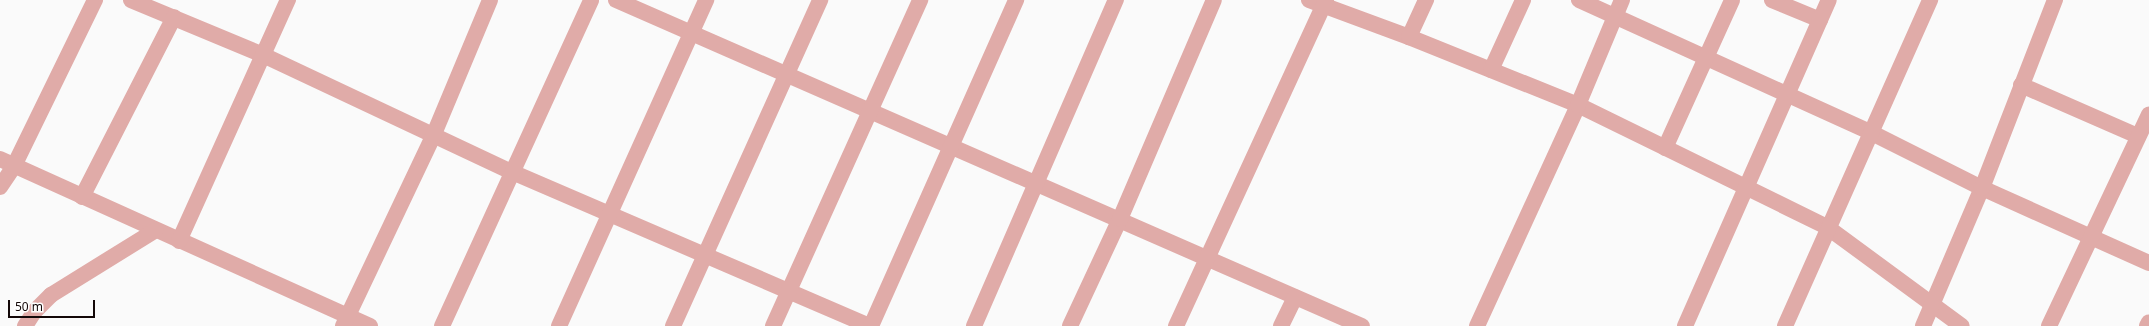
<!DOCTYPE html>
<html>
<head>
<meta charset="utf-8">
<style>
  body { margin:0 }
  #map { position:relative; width:2149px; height:326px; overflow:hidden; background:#fafafa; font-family:"Noto Sans",sans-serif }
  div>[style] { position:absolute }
  .minor>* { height:16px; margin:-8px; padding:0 8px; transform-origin:8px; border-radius:8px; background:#e0aba8 }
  span { translate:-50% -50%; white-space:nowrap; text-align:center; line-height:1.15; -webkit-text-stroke:3px #fff; paint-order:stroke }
  .scale { position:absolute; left:8px; top:300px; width:87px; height:18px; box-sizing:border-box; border:2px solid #130808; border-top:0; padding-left:5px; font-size:12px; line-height:14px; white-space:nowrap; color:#130808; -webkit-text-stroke:3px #fff; paint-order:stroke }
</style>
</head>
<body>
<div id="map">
  <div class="minor">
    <i style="left:131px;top:0;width:143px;rotate:22.6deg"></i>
    <i style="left:263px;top:55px;width:275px;rotate:25.2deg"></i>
    <i style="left:512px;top:172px;width:390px;rotate:23.3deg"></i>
    <i style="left:616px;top:0;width:814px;rotate:23.61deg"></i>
    <i style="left:1309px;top:0;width:107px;rotate:20.3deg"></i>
    <i style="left:1409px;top:37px;width:182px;rotate:21.9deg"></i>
    <i style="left:1578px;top:105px;width:277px;rotate:26.1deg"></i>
    <i style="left:1827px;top:227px;width:167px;rotate:36.3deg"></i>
    <i style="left:1579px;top:0;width:322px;rotate:24.4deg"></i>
    <i style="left:1872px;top:133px;width:123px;rotate:26.6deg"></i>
    <i style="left:1982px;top:188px;width:183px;rotate:24.2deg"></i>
    <i style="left:1772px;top:0;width:52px;rotate:22.6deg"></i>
    <i style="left:1409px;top:37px;width:41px;rotate:-65.3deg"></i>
    <i style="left:1491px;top:70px;width:77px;rotate:-65.4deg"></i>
    <i style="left:2021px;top:85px;width:128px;rotate:23.6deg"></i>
    <i style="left:1665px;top:148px;width:162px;rotate:-65.6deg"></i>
    <i style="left:0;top:159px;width:406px;rotate:24.3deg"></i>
    <i style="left:0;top:187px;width:25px;rotate:-56deg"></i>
    <i style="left:14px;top:166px;width:185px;rotate:-64deg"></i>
    <i style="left:82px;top:197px;width:202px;rotate:-62.9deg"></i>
    <i style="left:179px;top:241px;width:265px;rotate:-65.7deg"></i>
    <i style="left:25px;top:326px;width:17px;rotate:-57deg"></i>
    <i style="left:34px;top:312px;width:24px;rotate:-45deg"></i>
    <i style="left:51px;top:295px;width:123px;rotate:-31.8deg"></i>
    <i style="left:343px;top:326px;width:212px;rotate:-64.6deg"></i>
    <i style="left:434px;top:134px;width:145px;rotate:-67.3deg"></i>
    <i style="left:442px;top:326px;width:358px;rotate:-65.4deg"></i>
    <i style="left:559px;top:326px;width:358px;rotate:-65.7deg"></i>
    <i style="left:673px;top:326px;width:358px;rotate:-65.7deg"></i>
    <i style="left:773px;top:326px;width:358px;rotate:-65.7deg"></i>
    <i style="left:871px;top:326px;width:357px;rotate:-66deg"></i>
    <i style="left:974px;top:326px;width:356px;rotate:-66.5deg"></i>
    <i style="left:1070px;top:326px;width:118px;rotate:-65deg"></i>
    <i style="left:1120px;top:219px;width:238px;rotate:-66.8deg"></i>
    <i style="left:1176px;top:326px;width:359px;rotate:-65.3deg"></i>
    <i style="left:1281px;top:326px;width:32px;rotate:-64deg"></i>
    <i style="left:1477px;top:326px;width:243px;rotate:-65.4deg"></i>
    <i style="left:1578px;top:105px;width:114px;rotate:-67.3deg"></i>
    <i style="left:1685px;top:326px;width:356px;rotate:-66.2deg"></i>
    <i style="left:1785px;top:326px;width:357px;rotate:-66deg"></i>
    <i style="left:1923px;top:326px;width:150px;rotate:-66.9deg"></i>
    <i style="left:1982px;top:188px;width:202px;rotate:-68.8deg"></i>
    <i style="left:2049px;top:326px;width:234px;rotate:-64.7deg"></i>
    <i style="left:2147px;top:326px;width:4px;rotate:-63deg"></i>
  </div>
  <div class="scale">50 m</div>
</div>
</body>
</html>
